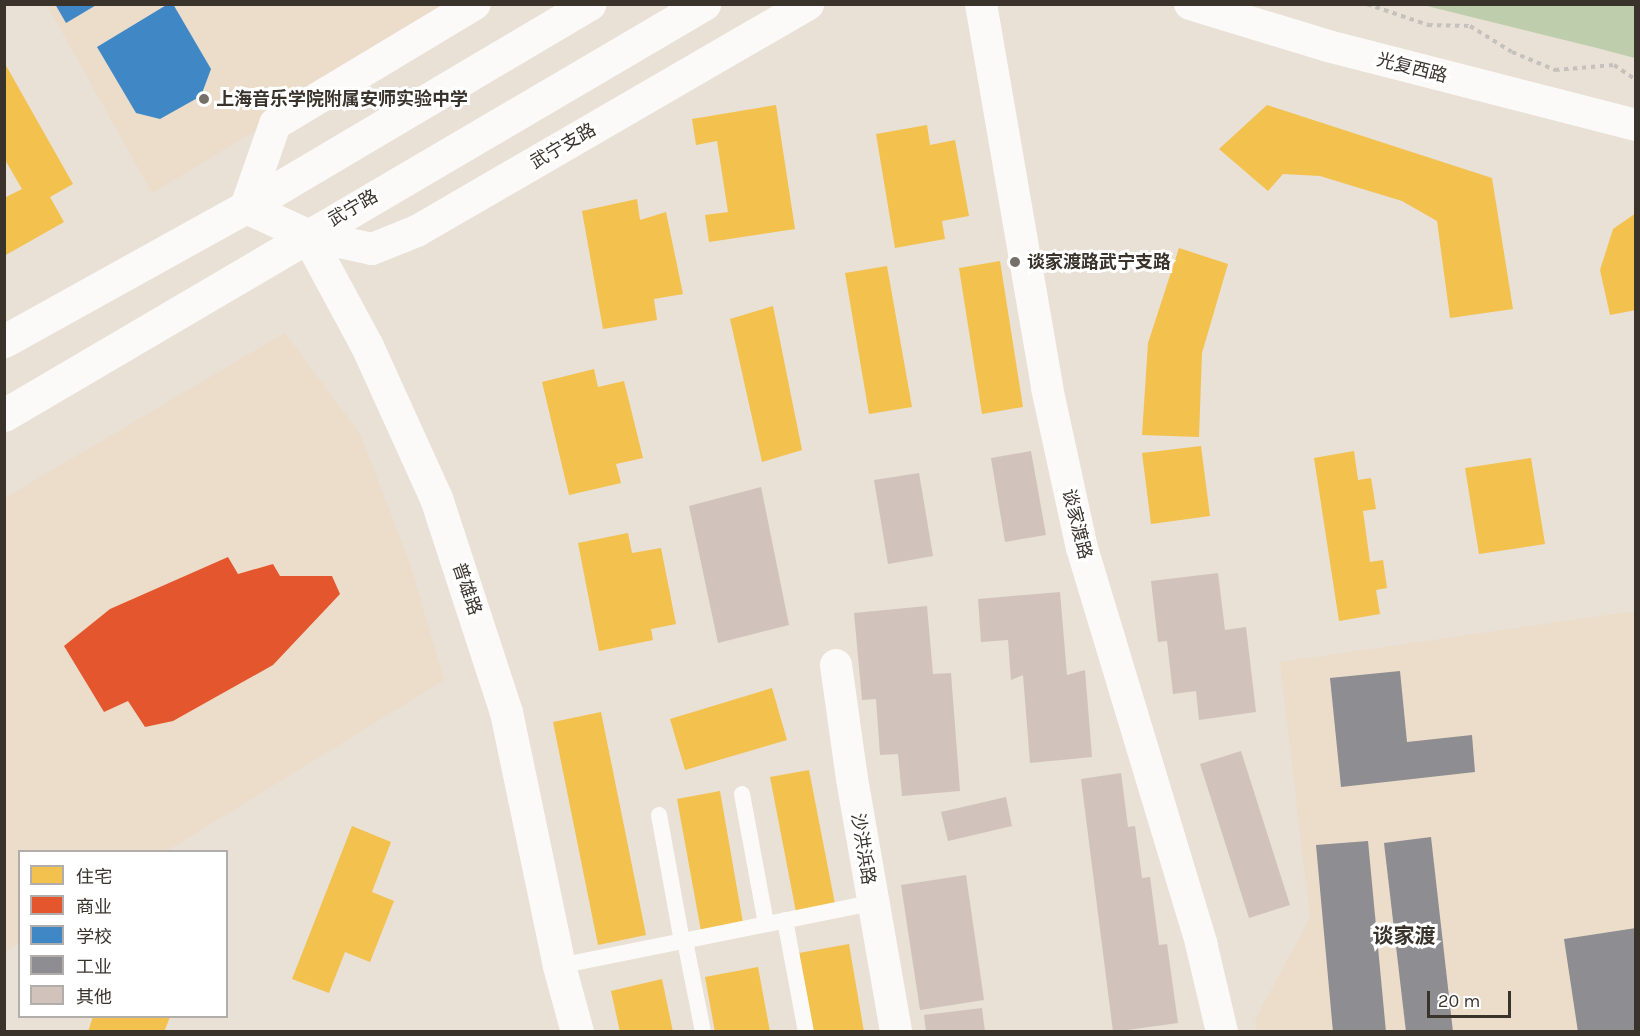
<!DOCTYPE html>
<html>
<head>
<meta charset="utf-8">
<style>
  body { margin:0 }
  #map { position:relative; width:1640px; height:1036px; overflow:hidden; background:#e9e0d6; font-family:Karla,"Noto Sans SC",sans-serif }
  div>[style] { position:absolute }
  .built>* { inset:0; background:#ecdcca }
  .water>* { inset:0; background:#becdac }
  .homes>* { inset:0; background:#f2c14e }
  .shops>* { inset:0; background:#e4572e }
  .schools>* { inset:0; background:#3f88c5 }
  .industry>* { inset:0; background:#8d8d92 }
  .building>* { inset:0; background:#d1c3bb }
  .path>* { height:4px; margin-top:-2px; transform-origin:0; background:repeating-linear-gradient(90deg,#c5c2bd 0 4.5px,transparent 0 9px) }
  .lane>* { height:16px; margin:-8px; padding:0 8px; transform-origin:8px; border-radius:8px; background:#fcfaf9 }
  .street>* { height:32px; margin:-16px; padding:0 16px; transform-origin:16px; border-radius:16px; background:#fcfaf9 }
  .secondary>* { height:33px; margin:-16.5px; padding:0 16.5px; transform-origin:16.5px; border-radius:16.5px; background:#fcfaf9 }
  .primary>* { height:33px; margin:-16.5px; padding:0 16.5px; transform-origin:16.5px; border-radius:16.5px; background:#fcfaf9 }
  .dots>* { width:16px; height:16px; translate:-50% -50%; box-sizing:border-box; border:3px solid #fff; border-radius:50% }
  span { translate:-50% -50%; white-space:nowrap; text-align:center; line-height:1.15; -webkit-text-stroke:6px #fff; paint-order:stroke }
  .street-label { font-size:18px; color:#39332c }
  .poi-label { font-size:18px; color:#39332c; font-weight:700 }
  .left { translate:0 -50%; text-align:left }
  .quarter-label { font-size:21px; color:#39332c; font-weight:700 }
  .frame { position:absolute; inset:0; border:6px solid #39332c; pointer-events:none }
  .legend { position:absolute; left:18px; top:850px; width:210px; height:168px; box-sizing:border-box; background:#fff; border:2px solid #b0adab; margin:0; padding:8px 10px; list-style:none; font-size:18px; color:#39332c }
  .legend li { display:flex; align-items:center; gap:12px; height:30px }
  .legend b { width:30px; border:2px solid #b0adab }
  .scale { position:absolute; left:1427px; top:991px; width:84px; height:27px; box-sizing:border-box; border:3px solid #39332c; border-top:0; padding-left:8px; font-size:18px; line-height:21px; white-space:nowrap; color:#39332c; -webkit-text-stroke:4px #fff; paint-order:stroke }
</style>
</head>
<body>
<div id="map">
  <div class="built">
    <i style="clip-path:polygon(47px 5px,463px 5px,152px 193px)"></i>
    <i style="clip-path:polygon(285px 333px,360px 434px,410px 564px,444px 680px,167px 851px,20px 852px,19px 943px,5px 952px,5px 498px)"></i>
    <i style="clip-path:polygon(1635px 611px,1635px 1031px,1257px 1032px,1255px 1020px,1310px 918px,1280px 662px)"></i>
  </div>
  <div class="water">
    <i style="clip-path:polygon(1423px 5px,1635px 5px,1635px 58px,1597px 48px)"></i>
  </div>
  <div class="homes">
    <i style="clip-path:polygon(4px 62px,73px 184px,50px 197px,64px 222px,4px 256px,4px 198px,22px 189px,4px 158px)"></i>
    <i style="clip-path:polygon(776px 105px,795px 229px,709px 242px,705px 215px,728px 212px,717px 141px,696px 145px,692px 119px)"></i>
    <i style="clip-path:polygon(1267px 105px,1492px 178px,1513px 309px,1450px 318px,1437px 221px,1402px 201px,1320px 176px,1283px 174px,1268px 191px,1219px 149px)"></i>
    <i style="clip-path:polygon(927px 125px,930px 145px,955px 140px,969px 216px,942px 221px,945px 239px,895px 248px,876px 134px)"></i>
    <i style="clip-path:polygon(637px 199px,640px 220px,666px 212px,683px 294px,654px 299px,657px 320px,603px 329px,582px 211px)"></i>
    <i style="clip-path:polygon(1636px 213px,1636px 310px,1610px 315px,1600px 270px,1613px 229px)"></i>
    <i style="clip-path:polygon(1179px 248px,1228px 264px,1202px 353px,1199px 437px,1142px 435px,1148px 343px)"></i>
    <i style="clip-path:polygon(1000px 261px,1023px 407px,982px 414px,959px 268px)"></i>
    <i style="clip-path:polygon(887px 266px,912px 407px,869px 414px,845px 273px)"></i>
    <i style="clip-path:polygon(773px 306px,802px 450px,762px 462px,730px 319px)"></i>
    <i style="clip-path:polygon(594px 369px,598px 387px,624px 381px,643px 458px,616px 464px,621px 483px,569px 495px,542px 382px)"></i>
    <i style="clip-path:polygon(1201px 446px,1210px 516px,1151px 524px,1142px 453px)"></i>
    <i style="clip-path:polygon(1354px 451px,1358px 480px,1371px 478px,1376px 509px,1363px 511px,1370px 562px,1383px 560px,1387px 588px,1376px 590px,1380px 614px,1339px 621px,1314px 458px)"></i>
    <i style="clip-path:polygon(1531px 458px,1545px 544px,1479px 554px,1465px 468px)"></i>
    <i style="clip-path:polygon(628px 533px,632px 553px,661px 548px,676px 624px,651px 629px,653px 640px,599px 651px,578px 543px)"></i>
    <i style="clip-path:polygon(772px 688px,787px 740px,685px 770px,670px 719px)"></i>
    <i style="clip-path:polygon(601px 712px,646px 935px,598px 945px,553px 722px)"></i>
    <i style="clip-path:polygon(809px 770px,835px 904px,796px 912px,770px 777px)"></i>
    <i style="clip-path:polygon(720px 791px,743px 923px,701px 931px,677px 799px)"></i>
    <i style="clip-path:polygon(352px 826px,391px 842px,372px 892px,394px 901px,370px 962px,345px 952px,329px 993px,292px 979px)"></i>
    <i style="clip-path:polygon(849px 944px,864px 1032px,813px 1032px,799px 953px)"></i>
    <i style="clip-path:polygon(758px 967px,770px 1032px,715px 1032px,705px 977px)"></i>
    <i style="clip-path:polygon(662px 979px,673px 1032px,620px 1032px,611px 991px)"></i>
    <i style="clip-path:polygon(93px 1016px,167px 1016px,170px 1017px,164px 1032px,88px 1032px)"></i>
  </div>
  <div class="shops">
    <i style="clip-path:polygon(228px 557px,238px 574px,273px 564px,280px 576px,332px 576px,340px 594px,273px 665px,173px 721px,145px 727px,128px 701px,104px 712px,64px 646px,110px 609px)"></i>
  </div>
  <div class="schools">
    <i style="clip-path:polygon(55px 4px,98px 4px,66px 23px)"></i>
    <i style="clip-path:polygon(168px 4px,173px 4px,211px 69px,201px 96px,160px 119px,136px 113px,97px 47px)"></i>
  </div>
  <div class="industry">
    <i style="clip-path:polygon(1400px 671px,1407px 742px,1472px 735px,1475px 772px,1341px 787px,1330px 678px)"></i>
    <i style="clip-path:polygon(1431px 837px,1453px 1032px,1406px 1032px,1384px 843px)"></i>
    <i style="clip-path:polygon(1368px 841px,1386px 1032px,1333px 1032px,1316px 845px)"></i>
    <i style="clip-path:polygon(1636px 928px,1636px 1032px,1578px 1032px,1564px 939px)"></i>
  </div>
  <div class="building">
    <i style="clip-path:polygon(1031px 451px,1046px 535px,1005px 542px,991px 458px)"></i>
    <i style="clip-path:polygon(919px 473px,933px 556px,888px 564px,874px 480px)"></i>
    <i style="clip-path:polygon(761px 487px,789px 625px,718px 643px,689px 506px)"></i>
    <i style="clip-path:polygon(1218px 573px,1225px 630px,1246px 627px,1256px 712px,1199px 720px,1196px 691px,1173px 694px,1167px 641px,1158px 642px,1151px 581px)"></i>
    <i style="clip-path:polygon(1060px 592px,1067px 675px,1085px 670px,1092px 757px,1030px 763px,1023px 675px,1011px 680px,1008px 640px,981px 642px,978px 599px)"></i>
    <i style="clip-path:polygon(927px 606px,933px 674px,951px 673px,960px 791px,902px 796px,898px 754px,880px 755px,876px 699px,862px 700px,854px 613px)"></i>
    <i style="clip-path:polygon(1241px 751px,1290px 905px,1249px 918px,1200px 764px)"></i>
    <i style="clip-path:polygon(1121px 773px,1128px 827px,1135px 826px,1142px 878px,1150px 877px,1159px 945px,1167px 944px,1178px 1023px,1113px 1032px,1081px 779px)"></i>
    <i style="clip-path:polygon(1006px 797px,1012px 826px,948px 841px,941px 812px)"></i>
    <i style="clip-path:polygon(966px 875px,984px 1000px,920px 1010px,901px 885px)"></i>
    <i style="clip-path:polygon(982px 1008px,985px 1032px,926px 1032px,924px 1015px)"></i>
  </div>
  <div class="path">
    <i style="left:1367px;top:4px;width:65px;rotate:19deg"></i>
    <i style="left:1428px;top:25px;width:42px;rotate:1.4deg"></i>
    <i style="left:1470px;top:26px;width:49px;rotate:31.8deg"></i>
    <i style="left:1512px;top:52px;width:47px;rotate:22.7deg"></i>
    <i style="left:1555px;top:70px;width:59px;rotate:-4.8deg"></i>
    <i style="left:1614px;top:65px;width:27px;rotate:34deg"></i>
  </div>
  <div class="lane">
    <i style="left:742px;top:794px;width:132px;rotate:79.5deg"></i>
    <i style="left:659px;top:815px;width:128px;rotate:79.7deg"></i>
    <i style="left:785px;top:920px;width:114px;rotate:79.4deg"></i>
    <i style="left:685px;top:941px;width:93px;rotate:78.8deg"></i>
    <i style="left:559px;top:966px;width:319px;rotate:-11.4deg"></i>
  </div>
  <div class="street">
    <i style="left:981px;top:4px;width:390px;rotate:80.2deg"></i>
    <i style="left:1047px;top:388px;width:164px;rotate:77.7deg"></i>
    <i style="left:1082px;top:548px;width:413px;rotate:73.2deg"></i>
    <i style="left:1201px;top:943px;width:91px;rotate:76.7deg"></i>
    <i style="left:1190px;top:4px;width:144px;rotate:16.9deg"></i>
    <i style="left:1328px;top:46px;width:318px;rotate:14.4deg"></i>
    <i style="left:246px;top:207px;width:88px;rotate:-70.7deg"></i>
    <i style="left:275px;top:124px;width:233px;rotate:-31deg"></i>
    <i style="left:307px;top:235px;width:66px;rotate:12.2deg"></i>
    <i style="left:372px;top:249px;width:48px;rotate:-21.8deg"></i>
    <i style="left:417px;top:231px;width:452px;rotate:-30.1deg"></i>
    <i style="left:836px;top:665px;width:115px;rotate:82deg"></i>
    <i style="left:852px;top:779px;width:257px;rotate:80.1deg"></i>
  </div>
  <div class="secondary">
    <i style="left:246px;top:207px;width:67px;rotate:24.7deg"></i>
    <i style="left:307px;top:235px;width:126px;rotate:61.6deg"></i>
    <i style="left:367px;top:346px;width:167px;rotate:65.6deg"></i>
    <i style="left:436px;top:498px;width:225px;rotate:71.9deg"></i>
    <i style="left:506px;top:712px;width:259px;rotate:78.2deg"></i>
    <i style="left:559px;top:966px;width:68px;rotate:74.7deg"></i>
  </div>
  <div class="primary">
    <i style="left:4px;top:341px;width:277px;rotate:-29deg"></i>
    <i style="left:246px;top:207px;width:399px;rotate:-30.6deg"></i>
    <i style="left:4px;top:415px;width:812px;rotate:-30.42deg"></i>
  </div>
  <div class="dots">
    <i style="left:204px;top:99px;background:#777068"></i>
    <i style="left:1015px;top:262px;background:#777068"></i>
  </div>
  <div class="street-label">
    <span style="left:1412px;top:68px;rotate:14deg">光复西路</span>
    <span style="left:563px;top:146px;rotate:-30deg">武宁支路</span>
    <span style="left:353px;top:208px;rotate:-30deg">武宁路</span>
    <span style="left:1077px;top:524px;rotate:76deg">谈家渡路</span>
    <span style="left:467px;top:589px;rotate:71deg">普雄路</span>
    <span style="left:863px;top:849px;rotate:81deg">沙洪浜路</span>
  </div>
  <div class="poi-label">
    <span class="left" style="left:216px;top:99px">上海音乐学院附属安师实验中学</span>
    <span class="left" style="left:1027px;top:262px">谈家渡路武宁支路</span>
  </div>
  <div class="quarter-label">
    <span style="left:1404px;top:936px">谈家渡</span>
  </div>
  <div class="frame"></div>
  <ul class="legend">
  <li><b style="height:16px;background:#f2c14e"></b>住宅</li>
  <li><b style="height:16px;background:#e4572e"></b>商业</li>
  <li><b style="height:16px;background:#3f88c5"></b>学校</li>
  <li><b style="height:16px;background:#8d8d92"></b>工业</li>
  <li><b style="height:16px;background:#d1c3bb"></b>其他</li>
  </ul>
  <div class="scale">20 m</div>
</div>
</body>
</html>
